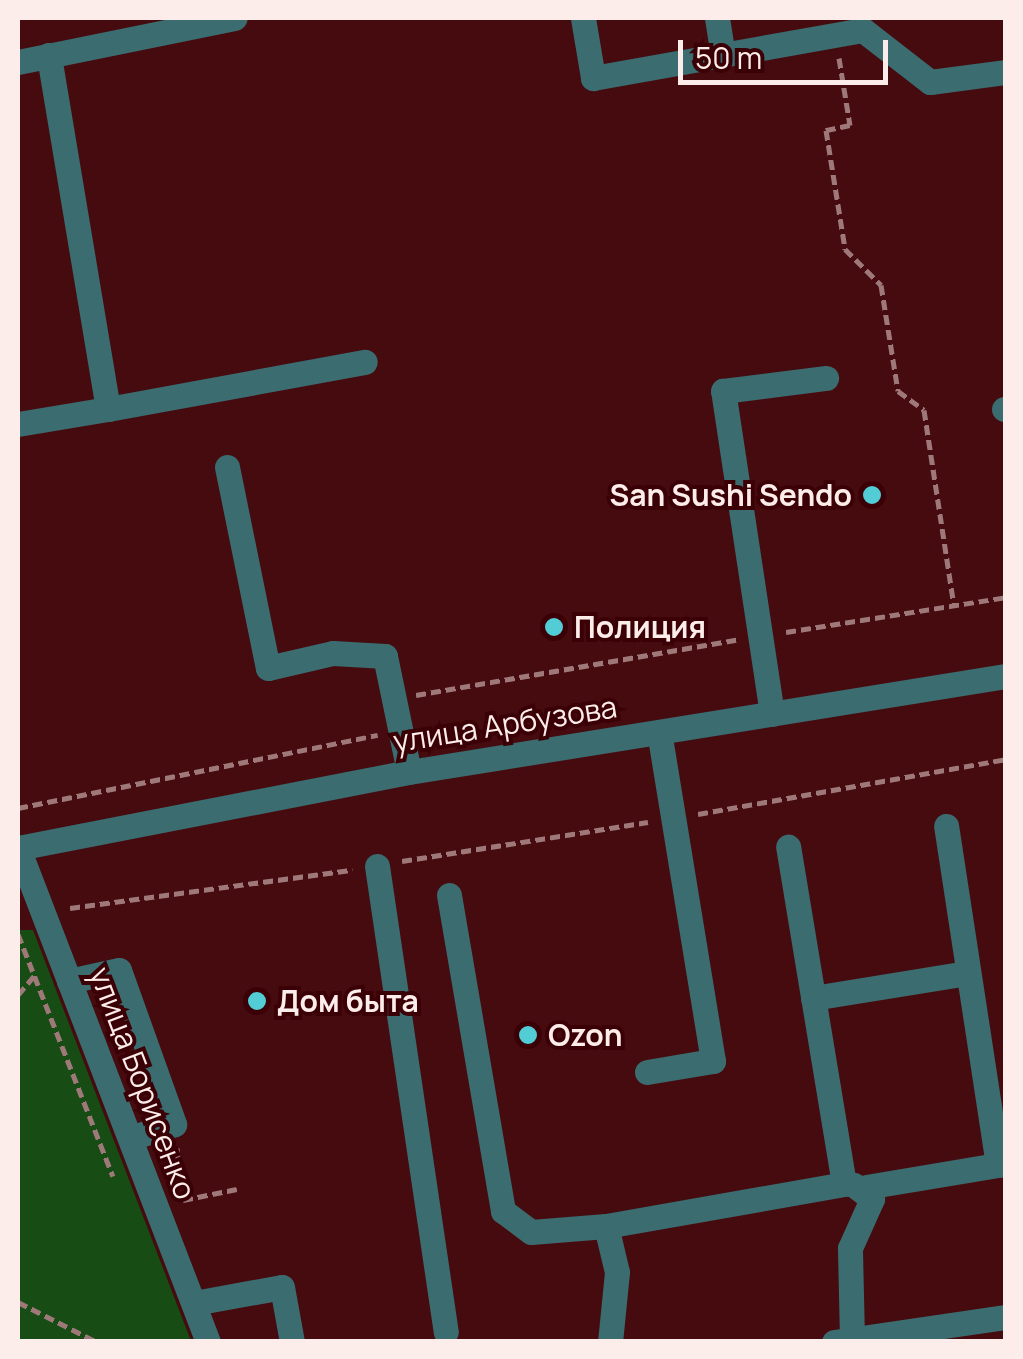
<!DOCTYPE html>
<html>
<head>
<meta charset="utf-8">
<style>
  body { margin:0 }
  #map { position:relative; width:1023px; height:1359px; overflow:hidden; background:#460b0f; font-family:Manrope,sans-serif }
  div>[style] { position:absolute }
  .green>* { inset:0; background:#184c15 }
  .path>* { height:5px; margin-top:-2.5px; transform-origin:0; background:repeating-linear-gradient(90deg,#9f797a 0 10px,transparent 0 15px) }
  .minor>* { height:25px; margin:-12.5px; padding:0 12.5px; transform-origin:12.5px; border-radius:12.5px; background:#3a6c70 }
  .dots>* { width:28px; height:28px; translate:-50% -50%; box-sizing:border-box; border:5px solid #3a0006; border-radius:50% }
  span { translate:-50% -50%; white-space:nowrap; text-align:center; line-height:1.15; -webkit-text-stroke:8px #3a0006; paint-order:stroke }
  .poi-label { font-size:30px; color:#fcecea; font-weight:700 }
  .right { translate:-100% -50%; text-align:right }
  .left { translate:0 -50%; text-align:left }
  .street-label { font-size:30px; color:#fcecea }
  .frame { position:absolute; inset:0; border:20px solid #fcecea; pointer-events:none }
  .scale { position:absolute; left:678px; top:40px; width:210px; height:45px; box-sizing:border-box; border:5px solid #fcecea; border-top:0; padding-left:12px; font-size:30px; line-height:35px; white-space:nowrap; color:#fcecea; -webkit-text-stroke:8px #3a0006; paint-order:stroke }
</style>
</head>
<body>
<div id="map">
  <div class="green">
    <i style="clip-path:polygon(18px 930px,33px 930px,191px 1341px,18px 1341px)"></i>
  </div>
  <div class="path">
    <i style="left:839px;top:58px;width:68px;rotate:80.7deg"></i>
    <i style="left:850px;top:125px;width:25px;rotate:168deg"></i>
    <i style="left:826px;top:130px;width:121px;rotate:80.9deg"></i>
    <i style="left:845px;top:249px;width:51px;rotate:45deg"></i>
    <i style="left:881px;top:285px;width:107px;rotate:80.9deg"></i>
    <i style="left:898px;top:391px;width:32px;rotate:36deg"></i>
    <i style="left:924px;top:410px;width:197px;rotate:81.3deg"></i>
    <i style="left:786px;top:632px;width:223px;rotate:-9deg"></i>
    <i style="left:416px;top:695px;width:325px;rotate:-9.8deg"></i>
    <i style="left:18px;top:808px;width:367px;rotate:-11.5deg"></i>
    <i style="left:698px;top:814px;width:313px;rotate:-10.1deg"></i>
    <i style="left:402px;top:861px;width:249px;rotate:-9deg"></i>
    <i style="left:70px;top:908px;width:285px;rotate:-7.7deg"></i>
    <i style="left:18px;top:934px;width:260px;rotate:68.6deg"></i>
    <i style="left:18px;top:995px;width:25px;rotate:-50deg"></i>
    <i style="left:177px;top:1148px;width:48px;rotate:84.1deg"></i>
    <i style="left:183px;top:1200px;width:55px;rotate:-11.5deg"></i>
    <i style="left:18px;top:1302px;width:89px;rotate:26.9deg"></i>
  </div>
  <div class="minor">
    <i style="left:583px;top:18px;width:61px;rotate:80.5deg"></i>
    <i style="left:593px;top:78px;width:274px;rotate:-10.1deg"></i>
    <i style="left:863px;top:30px;width:85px;rotate:37.8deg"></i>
    <i style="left:930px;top:82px;width:77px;rotate:-7.5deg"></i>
    <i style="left:717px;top:18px;width:37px;rotate:81deg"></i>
    <i style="left:18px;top:62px;width:221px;rotate:-11.5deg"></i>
    <i style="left:108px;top:409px;width:261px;rotate:-10.4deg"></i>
    <i style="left:1004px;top:409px;width:2px"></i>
    <i style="left:18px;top:424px;width:91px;rotate:-9.5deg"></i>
    <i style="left:108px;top:409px;width:359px;rotate:-99.5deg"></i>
    <i style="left:227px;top:467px;width:205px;rotate:78.5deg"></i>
    <i style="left:268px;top:668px;width:67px;rotate:-13deg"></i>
    <i style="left:333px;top:653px;width:52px;rotate:3.3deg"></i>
    <i style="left:385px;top:656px;width:118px;rotate:78.3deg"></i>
    <i style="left:772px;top:714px;width:327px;rotate:-98.6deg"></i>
    <i style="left:723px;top:391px;width:104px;rotate:-7.2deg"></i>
    <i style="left:377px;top:866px;width:471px;rotate:81.6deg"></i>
    <i style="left:449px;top:895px;width:321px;rotate:80.3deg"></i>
    <i style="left:503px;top:1211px;width:35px;rotate:37deg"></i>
    <i style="left:531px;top:1232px;width:75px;rotate:-4.6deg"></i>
    <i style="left:606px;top:1226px;width:47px;rotate:76.6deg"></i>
    <i style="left:617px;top:1272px;width:70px;rotate:95.7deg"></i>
    <i style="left:69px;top:981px;width:51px;rotate:-12.4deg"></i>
    <i style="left:119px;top:970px;width:164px;rotate:70.3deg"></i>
    <i style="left:174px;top:1124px;width:46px;rotate:162.3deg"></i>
    <i style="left:813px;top:998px;width:157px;rotate:-9.2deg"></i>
    <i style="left:647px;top:1072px;width:67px;rotate:-9.5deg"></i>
    <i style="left:713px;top:1061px;width:333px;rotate:-99.3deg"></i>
    <i style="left:866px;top:1187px;width:134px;rotate:-9.5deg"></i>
    <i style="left:998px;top:1165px;width:343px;rotate:-98.7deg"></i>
    <i style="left:606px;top:1226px;width:242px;rotate:-10deg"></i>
    <i style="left:844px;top:1184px;width:342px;rotate:-99.4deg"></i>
    <i style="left:194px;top:1303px;width:89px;rotate:-10.3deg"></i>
    <i style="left:282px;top:1287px;width:56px;rotate:79.7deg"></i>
    <i style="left:852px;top:1339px;width:91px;rotate:-91.3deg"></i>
    <i style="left:850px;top:1248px;width:54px;rotate:-65.8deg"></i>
    <i style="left:872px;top:1199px;width:23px;rotate:-142deg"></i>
    <i style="left:208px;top:1342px;width:529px;rotate:-111.04deg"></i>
    <i style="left:18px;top:848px;width:398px;rotate:-11deg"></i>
    <i style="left:409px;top:772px;width:605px;rotate:-9.14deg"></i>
    <i style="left:834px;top:1342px;width:174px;rotate:-8.3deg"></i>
  </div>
  <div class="dots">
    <i style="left:872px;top:495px;background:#52ccd5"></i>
    <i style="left:554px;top:627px;background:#52ccd5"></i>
    <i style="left:257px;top:1001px;background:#52ccd5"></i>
    <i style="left:528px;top:1035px;background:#52ccd5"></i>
  </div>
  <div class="poi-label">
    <span class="right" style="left:852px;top:495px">San Sushi Sendo</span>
    <span class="left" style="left:574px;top:627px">Полиция</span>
    <span class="left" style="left:277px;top:1001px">Дом быта</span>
    <span class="left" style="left:548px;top:1035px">Ozon</span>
  </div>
  <div class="street-label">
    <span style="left:505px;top:724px;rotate:-9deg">улица Арбузова</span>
    <span style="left:143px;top:1083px;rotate:69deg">улица Борисенко</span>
  </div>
  <div class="frame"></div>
  <div class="scale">50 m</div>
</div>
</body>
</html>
